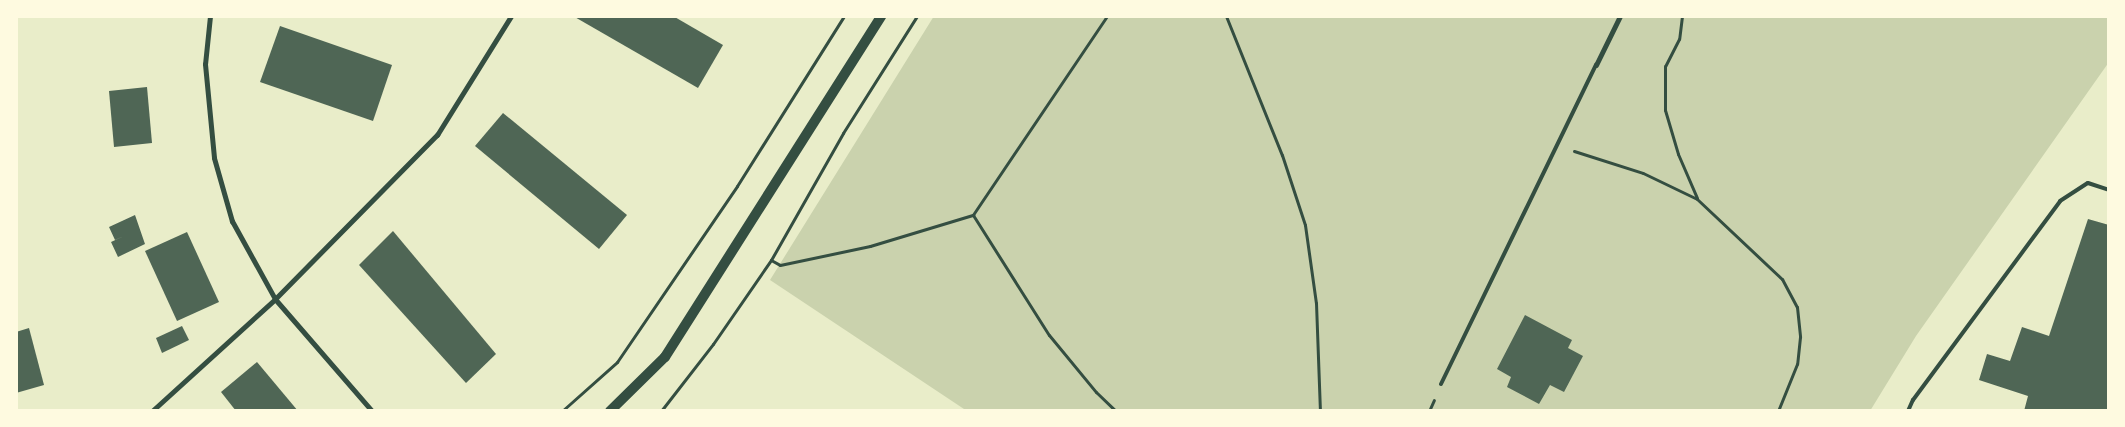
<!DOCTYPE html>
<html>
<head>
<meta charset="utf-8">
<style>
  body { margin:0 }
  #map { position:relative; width:2125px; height:427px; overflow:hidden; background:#e9edc9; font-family:Georgia,serif }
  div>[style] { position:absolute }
  .green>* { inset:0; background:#cad2ad }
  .building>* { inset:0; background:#4f6655 }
  .path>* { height:3px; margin:-1.5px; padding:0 1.5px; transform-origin:1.5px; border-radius:1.5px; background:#344e41 }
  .service>* { height:4px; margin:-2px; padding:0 2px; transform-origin:2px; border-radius:2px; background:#344e41 }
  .minor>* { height:5px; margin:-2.5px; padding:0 2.5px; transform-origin:2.5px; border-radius:2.5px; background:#344e41 }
  .secondary>* { height:10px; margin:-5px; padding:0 5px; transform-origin:5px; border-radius:5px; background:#344e41 }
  span { translate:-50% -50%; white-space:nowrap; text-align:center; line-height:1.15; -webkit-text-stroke:4.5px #fefae0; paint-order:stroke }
  .frame { position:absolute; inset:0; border:18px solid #fefae0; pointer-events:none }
</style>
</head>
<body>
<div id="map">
  <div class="green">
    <i style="clip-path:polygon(934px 16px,2109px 16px,2109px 62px,1916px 336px,1870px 411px,967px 411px,770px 280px)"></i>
  </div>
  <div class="building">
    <i style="clip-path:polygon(573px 16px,673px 16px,723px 45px,698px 88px)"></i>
    <i style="clip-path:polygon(280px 26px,392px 65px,373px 121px,260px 82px)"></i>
    <i style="clip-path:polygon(147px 87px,152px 143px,114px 147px,109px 91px)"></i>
    <i style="clip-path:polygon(503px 113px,627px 215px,599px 249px,475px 146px)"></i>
    <i style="clip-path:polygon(135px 215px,145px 244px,118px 257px,111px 242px,124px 236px,115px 240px,109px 227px)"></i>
    <i style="clip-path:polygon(2088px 219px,2109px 225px,2109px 411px,2024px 411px,2028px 396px,1979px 380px,1987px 354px,2010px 361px,2022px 327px,2049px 336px)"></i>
    <i style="clip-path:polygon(393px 231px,496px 354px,466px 383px,359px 265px)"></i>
    <i style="clip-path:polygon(187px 232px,219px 302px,177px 321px,145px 251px)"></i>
    <i style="clip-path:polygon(1525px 315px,1572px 340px,1568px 348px,1583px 356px,1564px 392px,1550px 385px,1539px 404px,1507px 387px,1511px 377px,1497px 369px)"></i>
    <i style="clip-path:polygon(182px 326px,189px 340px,162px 353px,156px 338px)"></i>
    <i style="clip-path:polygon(29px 328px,44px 385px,16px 393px,16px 332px)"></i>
    <i style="clip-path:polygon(257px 362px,298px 411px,236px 411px,221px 392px)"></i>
  </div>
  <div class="path">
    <i style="left:1107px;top:16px;width:240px;rotate:124deg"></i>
    <i style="left:973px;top:215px;width:142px;rotate:57.7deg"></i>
    <i style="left:1049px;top:335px;width:74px;rotate:50.5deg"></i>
    <i style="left:1096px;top:392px;width:28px;rotate:44deg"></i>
    <i style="left:1226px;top:16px;width:150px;rotate:68.1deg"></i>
    <i style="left:1282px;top:155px;width:74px;rotate:71.8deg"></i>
    <i style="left:1305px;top:225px;width:79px;rotate:82deg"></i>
    <i style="left:1316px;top:303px;width:108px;rotate:87.9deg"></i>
    <i style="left:1682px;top:16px;width:23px;rotate:97deg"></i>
    <i style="left:1679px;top:39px;width:30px;rotate:117deg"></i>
    <i style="left:1665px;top:66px;width:44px;rotate:90deg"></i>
    <i style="left:1665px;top:110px;width:46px;rotate:73.5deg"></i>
    <i style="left:1678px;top:154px;width:48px;rotate:66.6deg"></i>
    <i style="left:1574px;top:151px;width:72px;rotate:17.7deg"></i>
    <i style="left:1643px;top:173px;width:60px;rotate:25.7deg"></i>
    <i style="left:1697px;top:199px;width:117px;rotate:43.3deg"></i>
    <i style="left:1782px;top:279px;width:32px;rotate:62deg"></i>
    <i style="left:1797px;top:307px;width:30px;rotate:84deg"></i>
    <i style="left:1800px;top:337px;width:27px;rotate:96deg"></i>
    <i style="left:1797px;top:364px;width:51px;rotate:112deg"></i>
    <i style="left:771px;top:260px;width:10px;rotate:29deg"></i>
    <i style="left:780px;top:265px;width:92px;rotate:-11.9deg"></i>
    <i style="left:870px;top:246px;width:108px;rotate:-16.8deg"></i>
    <i style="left:562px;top:411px;width:74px;rotate:-41.7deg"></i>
    <i style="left:617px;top:362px;width:213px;rotate:-55.7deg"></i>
    <i style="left:737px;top:186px;width:201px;rotate:-57.8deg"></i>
    <i style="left:661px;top:411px;width:85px;rotate:-52.2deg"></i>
    <i style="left:713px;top:344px;width:102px;rotate:-55.4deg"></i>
    <i style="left:771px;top:260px;width:146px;rotate:-60.4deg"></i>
    <i style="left:843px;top:133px;width:138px;rotate:-57.7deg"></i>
    <i style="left:1429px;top:411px;width:12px;rotate:-66deg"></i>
  </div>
  <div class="service">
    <i style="left:1441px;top:384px;width:355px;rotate:-64.1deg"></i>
    <i style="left:1908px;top:411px;width:12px;rotate:-66deg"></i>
    <i style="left:1913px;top:400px;width:247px;rotate:-53.5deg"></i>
    <i style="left:2060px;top:201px;width:33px;rotate:-33deg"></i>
    <i style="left:2088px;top:183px;width:22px;rotate:18deg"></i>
  </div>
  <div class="minor">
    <i style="left:210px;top:16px;width:48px;rotate:95.9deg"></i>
    <i style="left:205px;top:64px;width:94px;rotate:84.5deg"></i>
    <i style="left:214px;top:158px;width:66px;rotate:74.1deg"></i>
    <i style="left:232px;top:221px;width:89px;rotate:61.1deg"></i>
    <i style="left:275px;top:299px;width:148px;rotate:49.1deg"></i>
    <i style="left:1596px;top:65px;width:55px;rotate:-63.9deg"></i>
    <i style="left:152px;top:411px;width:166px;rotate:-42.3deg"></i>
    <i style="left:275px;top:299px;width:231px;rotate:-45.4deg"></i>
    <i style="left:437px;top:135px;width:140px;rotate:-58.1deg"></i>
  </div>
  <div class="secondary">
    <i style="left:610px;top:411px;width:77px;rotate:-44.5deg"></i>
    <i style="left:665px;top:357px;width:404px;rotate:-57.6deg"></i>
  </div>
  <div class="frame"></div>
</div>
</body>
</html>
